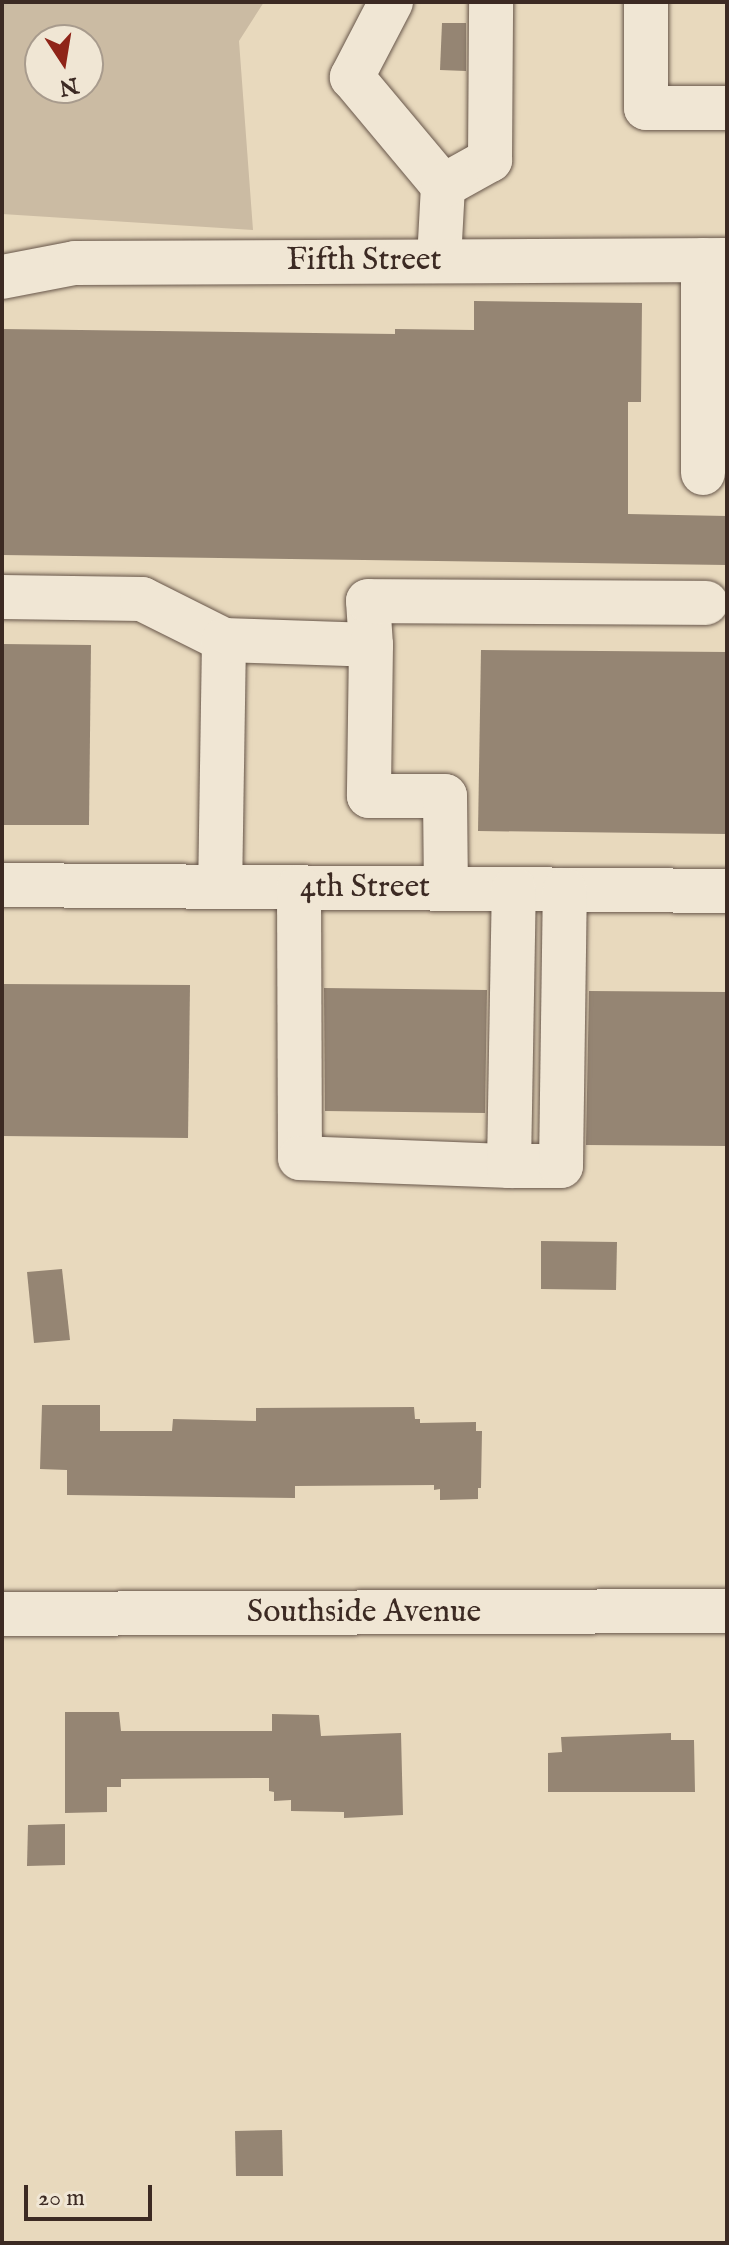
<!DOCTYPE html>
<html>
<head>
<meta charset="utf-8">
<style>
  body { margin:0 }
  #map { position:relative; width:729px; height:2245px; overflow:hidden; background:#e8d9bd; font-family:"IM FELL English",serif }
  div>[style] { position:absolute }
  .green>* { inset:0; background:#cbbba3 }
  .building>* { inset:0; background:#958573 }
  .roads { filter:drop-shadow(0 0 2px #67564a) drop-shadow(0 0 2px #67564a) }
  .minor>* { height:44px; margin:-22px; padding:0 22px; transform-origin:22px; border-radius:22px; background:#f0e6d4 }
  span { translate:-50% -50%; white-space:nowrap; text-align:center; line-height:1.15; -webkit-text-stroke:7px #f0e6d4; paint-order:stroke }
  .street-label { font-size:32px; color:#3c2a23 }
  .frame { position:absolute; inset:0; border:4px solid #3c2a23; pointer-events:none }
  .north { position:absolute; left:24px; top:24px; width:80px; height:80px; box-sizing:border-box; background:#f0e6d4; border:2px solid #a89b8d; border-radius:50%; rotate:168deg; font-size:22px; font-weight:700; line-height:32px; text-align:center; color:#3c2a23 }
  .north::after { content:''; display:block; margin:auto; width:28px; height:36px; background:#8f2418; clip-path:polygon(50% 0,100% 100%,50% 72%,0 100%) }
  .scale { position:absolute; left:24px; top:2185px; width:128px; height:36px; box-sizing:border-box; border:4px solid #3c2a23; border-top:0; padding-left:10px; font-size:24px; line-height:28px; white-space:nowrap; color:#3c2a23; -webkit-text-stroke:6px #f0e6d4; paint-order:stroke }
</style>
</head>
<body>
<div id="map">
  <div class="green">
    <i style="clip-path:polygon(evenodd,2px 2px,264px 2px,239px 41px,253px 230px,2px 214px,2px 2px,40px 40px,88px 40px,88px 88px,40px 88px,40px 40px)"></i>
  </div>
  <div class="building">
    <i style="clip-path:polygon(442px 23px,466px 23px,466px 71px,440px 70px)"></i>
    <i style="clip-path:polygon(474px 301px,642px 303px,641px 402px,628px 402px,628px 514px,727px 516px,727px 565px,2px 555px,2px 329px,395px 334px,395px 329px,474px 330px)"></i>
    <i style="clip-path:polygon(2px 644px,91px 645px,89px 825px,2px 825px)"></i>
    <i style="clip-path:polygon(481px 650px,727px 652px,727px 834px,478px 831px)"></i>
    <i style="clip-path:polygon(2px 984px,190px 985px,188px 1138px,2px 1136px)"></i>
    <i style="clip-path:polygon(324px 988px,487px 990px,485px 1113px,325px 1111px)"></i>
    <i style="clip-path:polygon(589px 991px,727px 992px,727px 1146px,586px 1145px)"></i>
    <i style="clip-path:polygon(541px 1241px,617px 1242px,616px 1290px,541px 1289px)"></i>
    <i style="clip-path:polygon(62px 1269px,70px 1340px,34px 1343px,27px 1272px)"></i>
    <i style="clip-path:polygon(42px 1405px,100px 1405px,100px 1431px,172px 1431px,173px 1419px,256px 1421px,256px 1408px,414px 1407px,415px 1419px,420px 1419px,420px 1423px,476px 1422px,476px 1431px,482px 1431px,481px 1488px,478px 1488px,478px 1499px,440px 1500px,440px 1489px,434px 1490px,434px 1485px,295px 1486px,295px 1498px,67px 1495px,67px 1470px,40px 1469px)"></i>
    <i style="clip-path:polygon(65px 1712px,119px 1712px,121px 1731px,272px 1731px,272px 1714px,319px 1715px,321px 1736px,401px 1733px,403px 1815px,344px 1818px,344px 1812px,291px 1811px,291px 1800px,274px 1801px,274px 1792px,269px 1791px,269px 1778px,121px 1779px,121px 1787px,107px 1787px,107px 1812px,65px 1813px)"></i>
    <i style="clip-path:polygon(671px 1733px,671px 1740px,694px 1740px,695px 1792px,548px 1792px,548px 1753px,562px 1752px,561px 1737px)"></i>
    <i style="clip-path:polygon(65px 1824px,65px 1865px,27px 1866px,28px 1825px)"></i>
    <i style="clip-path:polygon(282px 2130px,283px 2176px,236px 2176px,235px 2131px)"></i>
  </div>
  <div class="roads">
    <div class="minor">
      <i style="left:391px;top:2px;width:85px;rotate:117.5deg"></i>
      <i style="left:352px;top:77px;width:142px;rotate:50.1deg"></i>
      <i style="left:443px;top:186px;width:75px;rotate:93.1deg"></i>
      <i style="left:646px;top:2px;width:106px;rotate:90deg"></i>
      <i style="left:646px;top:108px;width:81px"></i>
      <i style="left:443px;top:186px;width:54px;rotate:-29deg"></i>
      <i style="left:490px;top:160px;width:158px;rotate:-89.6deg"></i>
      <i style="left:703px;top:260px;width:213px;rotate:90deg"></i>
      <i style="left:2px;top:277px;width:74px;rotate:-10.9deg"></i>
      <i style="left:75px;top:263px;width:652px;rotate:-0.26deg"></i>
      <i style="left:2px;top:597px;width:140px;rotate:0.8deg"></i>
      <i style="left:142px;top:599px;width:92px;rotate:26.6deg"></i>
      <i style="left:224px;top:640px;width:247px;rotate:90.9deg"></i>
      <i style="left:224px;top:640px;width:147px;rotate:1.9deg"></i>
      <i style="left:371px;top:645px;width:44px;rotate:-93.9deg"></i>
      <i style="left:368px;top:601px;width:338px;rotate:0.3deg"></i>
      <i style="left:371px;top:645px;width:151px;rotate:90.8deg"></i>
      <i style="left:369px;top:796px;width:76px"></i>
      <i style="left:445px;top:796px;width:92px;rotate:89.4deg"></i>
      <i style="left:2px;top:885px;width:725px;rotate:0.47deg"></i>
      <i style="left:299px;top:887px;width:271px;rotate:89.8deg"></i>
      <i style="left:300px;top:1158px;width:209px;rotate:2.2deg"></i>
      <i style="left:509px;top:1166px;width:277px;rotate:-89deg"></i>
      <i style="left:509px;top:1166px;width:52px"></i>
      <i style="left:561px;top:1166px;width:276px;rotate:-89.2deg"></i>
      <i style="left:2px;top:1614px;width:725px;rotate:-0.24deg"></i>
    </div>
  </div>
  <div class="street-label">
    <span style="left:364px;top:261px">Fifth Street</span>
    <span style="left:365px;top:888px">4th Street</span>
    <span style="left:364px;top:1613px">Southside Avenue</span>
  </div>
  <div class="frame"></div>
  <div class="north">N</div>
  <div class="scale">20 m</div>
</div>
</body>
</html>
